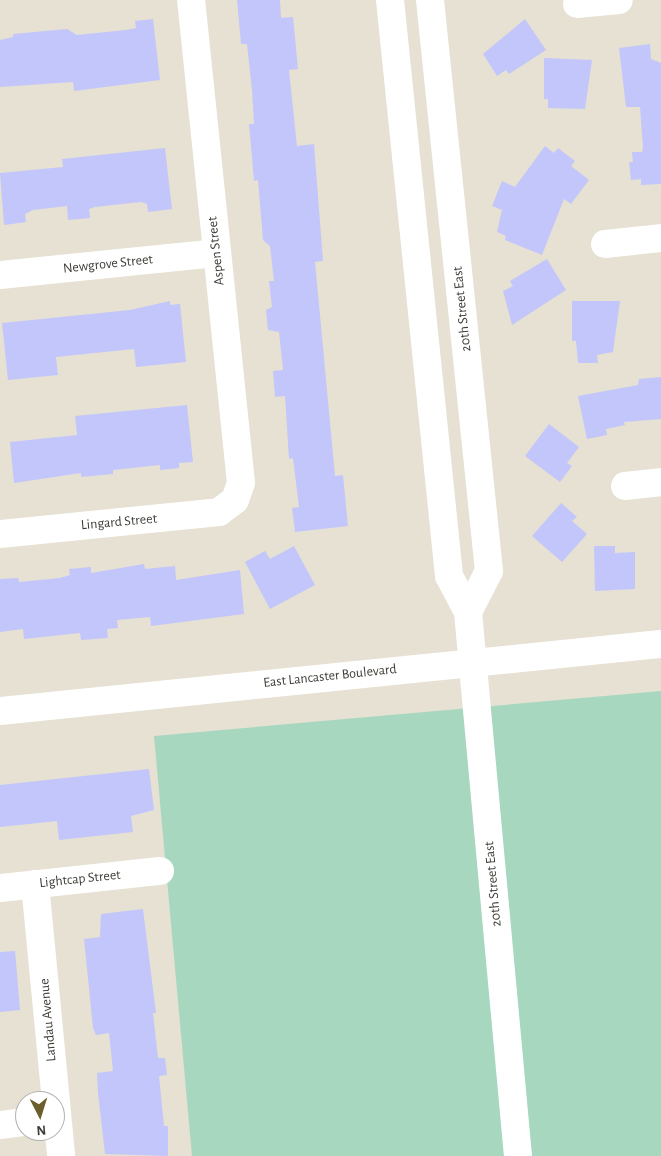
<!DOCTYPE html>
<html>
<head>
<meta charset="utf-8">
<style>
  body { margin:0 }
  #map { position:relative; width:661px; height:1156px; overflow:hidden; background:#e6e1d3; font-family:"Alegreya Sans",sans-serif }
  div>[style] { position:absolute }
  .green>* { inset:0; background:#a8d7c0 }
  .building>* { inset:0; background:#c2c6fa }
  .minor>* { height:28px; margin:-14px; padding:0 14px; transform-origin:14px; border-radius:14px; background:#fff }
  .major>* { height:28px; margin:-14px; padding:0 14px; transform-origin:14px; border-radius:14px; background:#fff }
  span { translate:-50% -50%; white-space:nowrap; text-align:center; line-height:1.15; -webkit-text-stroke:4px #fff; paint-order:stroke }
  .street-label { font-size:14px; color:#3f3d37 }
  .north { position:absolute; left:15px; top:1091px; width:50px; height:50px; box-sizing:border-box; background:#fff; border:1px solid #b2b1af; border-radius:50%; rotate:175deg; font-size:14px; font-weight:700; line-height:20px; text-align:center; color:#3f3d37 }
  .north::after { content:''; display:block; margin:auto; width:18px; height:22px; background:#6c5e2b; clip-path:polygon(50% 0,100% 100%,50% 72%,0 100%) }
</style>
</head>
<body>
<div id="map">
  <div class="green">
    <i style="clip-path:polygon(661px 691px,661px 1156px,192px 1156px,154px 736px)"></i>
  </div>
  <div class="building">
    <i style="clip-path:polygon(237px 0,280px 0,281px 18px,293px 17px,298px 69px,289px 70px,297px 146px,314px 144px,323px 261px,315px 262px,335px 476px,343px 475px,348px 526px,295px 532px,292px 508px,299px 507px,293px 458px,289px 459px,285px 396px,275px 397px,273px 371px,283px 370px,279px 332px,268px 330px,266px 310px,272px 307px,269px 281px,274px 281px,270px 246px,263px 240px,258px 180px,254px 181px,249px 124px,254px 124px,252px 90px,247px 44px,241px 44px)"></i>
    <i style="clip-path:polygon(153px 19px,160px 80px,74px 91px,73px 82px,0 87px,0 40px,13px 37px,13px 34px,67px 29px,77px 35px,126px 30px,136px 28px,135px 21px)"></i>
    <i style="clip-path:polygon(525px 19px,546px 50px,509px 74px,506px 70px,497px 76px,483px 54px)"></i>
    <i style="clip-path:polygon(650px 44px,651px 59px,661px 63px,661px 184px,641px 185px,641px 179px,631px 180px,629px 162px,633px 162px,632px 152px,642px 152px,643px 148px,640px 107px,626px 107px,619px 48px)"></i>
    <i style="clip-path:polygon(544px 58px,592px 60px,585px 109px,548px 108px,548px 99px,544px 99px)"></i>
    <i style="clip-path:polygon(545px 146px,554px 153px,558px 148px,575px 161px,571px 166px,589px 180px,571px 204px,564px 199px,542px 255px,505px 240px,506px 236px,497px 232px,502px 210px,492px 206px,502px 181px,515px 187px)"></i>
    <i style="clip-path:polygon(165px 148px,172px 209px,148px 212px,147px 204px,141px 202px,95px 207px,89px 209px,90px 218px,68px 220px,67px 206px,33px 210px,25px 214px,26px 222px,4px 225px,0 173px,63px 167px,62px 159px)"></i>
    <i style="clip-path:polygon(547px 259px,566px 290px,512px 325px,503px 291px,513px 286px,510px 281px)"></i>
    <i style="clip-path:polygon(170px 301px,170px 305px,180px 304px,186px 362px,136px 367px,134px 349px,56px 357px,58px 375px,8px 380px,2px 323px,130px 310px)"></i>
    <i style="clip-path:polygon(572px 301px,620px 301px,613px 352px,597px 355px,598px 363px,578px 363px,576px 341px,572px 341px)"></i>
    <i style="clip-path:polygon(661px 377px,661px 419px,624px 422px,625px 425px,606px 429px,607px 435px,587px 439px,578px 396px,638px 385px,639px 379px)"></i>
    <i style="clip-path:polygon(187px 405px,193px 462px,179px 463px,179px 468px,160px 470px,160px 465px,113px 470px,113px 474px,81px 477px,81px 473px,14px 483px,10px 442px,77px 435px,75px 416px)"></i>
    <i style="clip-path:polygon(549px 424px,579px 447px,567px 463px,572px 466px,560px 482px,525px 456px)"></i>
    <i style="clip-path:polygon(561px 503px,577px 517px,572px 521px,587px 534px,562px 562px,532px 536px)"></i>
    <i style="clip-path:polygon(294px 546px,315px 585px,270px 609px,245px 562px,265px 551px,270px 559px)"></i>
    <i style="clip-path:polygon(594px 546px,615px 546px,615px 553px,635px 552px,635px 589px,595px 591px)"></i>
    <i style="clip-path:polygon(144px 564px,145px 569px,175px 566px,176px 580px,240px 570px,244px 614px,151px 626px,150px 617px,117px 620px,118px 628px,107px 629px,108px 638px,81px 640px,80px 633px,24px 639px,23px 629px,0 632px,0 579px,18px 578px,19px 582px,60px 578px,70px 575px,69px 569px,91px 567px,91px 573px)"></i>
    <i style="clip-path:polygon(149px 769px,154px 810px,131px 816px,133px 832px,59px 840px,57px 821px,0 827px,0 785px)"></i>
    <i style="clip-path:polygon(143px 909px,156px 1013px,153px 1013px,158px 1058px,165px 1058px,167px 1075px,159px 1076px,164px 1126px,168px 1126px,168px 1156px,105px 1154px,98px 1093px,97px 1073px,113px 1071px,109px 1033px,96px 1035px,93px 1028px,84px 939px,100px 937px,101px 914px)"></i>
    <i style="clip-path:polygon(15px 951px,20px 1010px,0 1012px,0 952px)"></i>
  </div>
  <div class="minor">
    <i style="left:577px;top:4px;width:42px;rotate:-5.4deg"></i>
    <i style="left:605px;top:244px;width:56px;rotate:-6.1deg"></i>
    <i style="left:0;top:275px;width:217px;rotate:-5.8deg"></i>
    <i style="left:625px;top:486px;width:36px;rotate:-6deg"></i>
    <i style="left:0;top:534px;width:220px;rotate:-5.7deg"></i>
    <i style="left:219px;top:512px;width:20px;rotate:-37deg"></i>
    <i style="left:235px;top:500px;width:18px;rotate:-71deg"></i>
    <i style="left:241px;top:483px;width:486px;rotate:-95.9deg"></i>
    <i style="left:35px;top:884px;width:273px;rotate:84.5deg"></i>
    <i style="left:0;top:888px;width:161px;rotate:-6.1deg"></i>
    <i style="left:0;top:1125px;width:25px;rotate:-7deg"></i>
  </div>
  <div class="major">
    <i style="left:390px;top:0;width:579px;rotate:84.15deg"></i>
    <i style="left:449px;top:576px;width:41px;rotate:62.2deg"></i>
    <i style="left:468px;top:612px;width:546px;rotate:84.75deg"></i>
    <i style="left:430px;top:0;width:574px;rotate:84.1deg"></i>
    <i style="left:489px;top:571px;width:46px;rotate:117.1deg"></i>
    <i style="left:0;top:711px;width:664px;rotate:-5.79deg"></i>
  </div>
  <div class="street-label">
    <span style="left:216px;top:251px;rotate:-96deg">Aspen Street</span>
    <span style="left:108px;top:264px;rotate:-6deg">Newgrove Street</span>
    <span style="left:462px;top:309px;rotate:-96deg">20th Street East</span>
    <span style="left:119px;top:522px;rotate:-5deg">Lingard Street</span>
    <span style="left:330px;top:676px;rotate:-6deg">East Lancaster Boulevard</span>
    <span style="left:80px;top:879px;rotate:-6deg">Lightcap Street</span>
    <span style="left:493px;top:884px;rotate:-95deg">20th Street East</span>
    <span style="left:48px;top:1020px;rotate:-95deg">Landau Avenue</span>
  </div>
  <div class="north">N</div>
</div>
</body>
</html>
